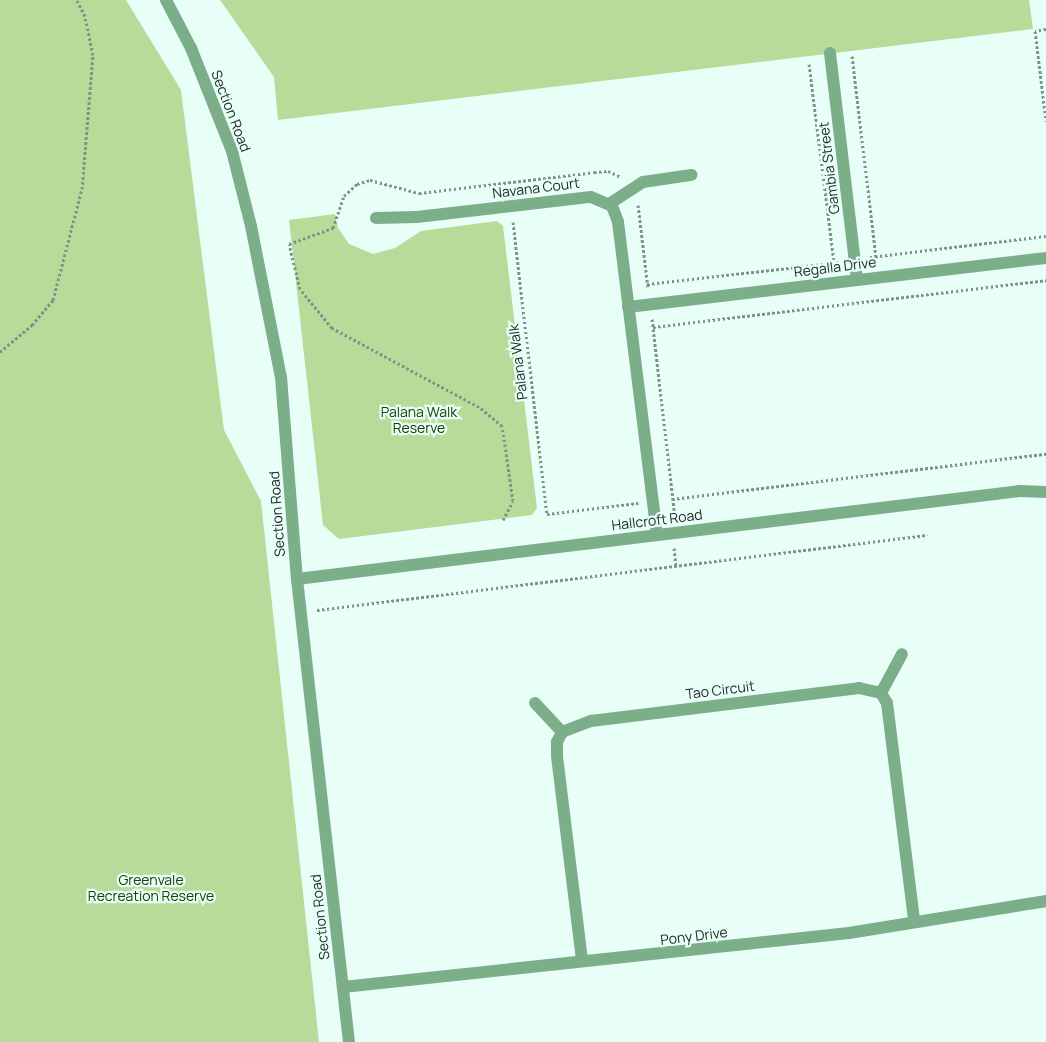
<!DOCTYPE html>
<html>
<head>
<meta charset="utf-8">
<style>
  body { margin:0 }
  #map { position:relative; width:1046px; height:1042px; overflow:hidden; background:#e7fff7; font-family:Manrope,sans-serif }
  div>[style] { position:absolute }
  .green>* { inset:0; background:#b7dc9a }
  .path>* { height:3px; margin-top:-1.5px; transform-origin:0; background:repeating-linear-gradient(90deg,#81918c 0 2.5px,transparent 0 5px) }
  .minor>* { height:12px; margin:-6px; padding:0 6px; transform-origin:6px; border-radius:6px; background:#7dae8a }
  span { translate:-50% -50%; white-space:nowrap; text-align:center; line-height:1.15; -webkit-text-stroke:4.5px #e7fff7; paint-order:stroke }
  .street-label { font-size:14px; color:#222b28 }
  .park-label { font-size:14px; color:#223b07 }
</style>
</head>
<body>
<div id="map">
  <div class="green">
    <i style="clip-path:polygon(0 0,126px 0,181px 90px,224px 430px,261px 501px,319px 1042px,0 1042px)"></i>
    <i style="clip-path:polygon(220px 0,1029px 0,1033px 29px,278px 120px,274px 77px)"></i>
    <i style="clip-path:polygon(335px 214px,338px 228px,349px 244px,373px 254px,395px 248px,421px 231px,497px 221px,503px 226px,537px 508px,532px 515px,339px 539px,323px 525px,289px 220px)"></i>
  </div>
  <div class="path">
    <i style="left:1046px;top:29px;width:11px;rotate:170deg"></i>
    <i style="left:1035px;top:31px;width:91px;rotate:83deg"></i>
    <i style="left:852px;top:56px;width:202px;rotate:83.2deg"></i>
    <i style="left:809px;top:64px;width:201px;rotate:82.8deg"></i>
    <i style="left:638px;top:205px;width:84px;rotate:83.1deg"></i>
    <i style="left:513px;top:222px;width:294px;rotate:83.4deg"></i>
    <i style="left:547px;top:514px;width:92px;rotate:-6.9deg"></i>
    <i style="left:870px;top:257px;width:177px;rotate:-6.8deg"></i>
    <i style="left:647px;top:284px;width:193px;rotate:-6.5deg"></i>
    <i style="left:652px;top:319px;width:199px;rotate:83.4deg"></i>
    <i style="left:653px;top:327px;width:396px;rotate:-6.8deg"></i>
    <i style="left:0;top:352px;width:42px;rotate:-40.2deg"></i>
    <i style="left:32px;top:325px;width:33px;rotate:-50deg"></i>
    <i style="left:53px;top:300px;width:115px;rotate:-75.4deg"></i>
    <i style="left:82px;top:189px;width:134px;rotate:-85.3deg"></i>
    <i style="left:93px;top:55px;width:40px;rotate:-102deg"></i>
    <i style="left:85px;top:16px;width:18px;rotate:-117deg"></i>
    <i style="left:672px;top:499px;width:377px;rotate:-6.9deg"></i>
    <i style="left:503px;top:520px;width:21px;rotate:-62deg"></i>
    <i style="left:513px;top:501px;width:76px;rotate:-98.3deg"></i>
    <i style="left:502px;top:426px;width:30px;rotate:-140deg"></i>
    <i style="left:479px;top:407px;width:167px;rotate:-151.7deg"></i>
    <i style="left:332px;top:328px;width:50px;rotate:-129.4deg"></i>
    <i style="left:300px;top:289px;width:46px;rotate:-103.7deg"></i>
    <i style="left:289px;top:244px;width:47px;rotate:-20deg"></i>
    <i style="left:333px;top:228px;width:34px;rotate:-71deg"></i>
    <i style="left:344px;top:196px;width:18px;rotate:-43deg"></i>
    <i style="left:357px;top:184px;width:14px;rotate:-17deg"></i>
    <i style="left:370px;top:180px;width:51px;rotate:14.9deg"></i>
    <i style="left:419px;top:193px;width:176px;rotate:-6.8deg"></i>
    <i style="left:594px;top:172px;width:14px;rotate:-4deg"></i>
    <i style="left:608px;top:171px;width:14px;rotate:25deg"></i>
    <i style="left:674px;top:548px;width:18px;rotate:84deg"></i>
    <i style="left:317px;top:610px;width:615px;rotate:-7.01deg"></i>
  </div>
  <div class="minor">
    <i style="left:166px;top:0;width:54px;rotate:62.5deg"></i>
    <i style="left:191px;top:48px;width:111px;rotate:68.3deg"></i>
    <i style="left:232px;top:151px;width:77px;rotate:75.8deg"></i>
    <i style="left:251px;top:226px;width:154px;rotate:78.8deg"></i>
    <i style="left:281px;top:377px;width:203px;rotate:85.5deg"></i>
    <i style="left:297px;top:579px;width:466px;rotate:83.6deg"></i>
    <i style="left:830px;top:53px;width:228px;rotate:83.2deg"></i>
    <i style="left:609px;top:204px;width:40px;rotate:-32.9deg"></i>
    <i style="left:643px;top:182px;width:49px;rotate:-8.3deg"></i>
    <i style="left:376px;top:218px;width:41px;rotate:-1.4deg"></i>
    <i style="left:417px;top:217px;width:175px;rotate:-6.6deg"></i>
    <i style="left:591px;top:197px;width:23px;rotate:23deg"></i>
    <i style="left:612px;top:206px;width:17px;rotate:69deg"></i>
    <i style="left:618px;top:222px;width:315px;rotate:82.9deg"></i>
    <i style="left:628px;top:307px;width:421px;rotate:-6.7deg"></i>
    <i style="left:297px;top:579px;width:728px;rotate:-6.94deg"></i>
    <i style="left:1020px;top:491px;width:26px;rotate:2deg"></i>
    <i style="left:881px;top:693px;width:44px;rotate:-61.7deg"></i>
    <i style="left:535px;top:703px;width:40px;rotate:47deg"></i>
    <i style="left:582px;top:960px;width:206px;rotate:-97deg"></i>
    <i style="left:557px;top:756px;width:14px;rotate:-90deg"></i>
    <i style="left:557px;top:742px;width:11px;rotate:-63deg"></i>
    <i style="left:562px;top:732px;width:31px;rotate:-21deg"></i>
    <i style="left:591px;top:721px;width:270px;rotate:-7deg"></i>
    <i style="left:859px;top:688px;width:23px;rotate:13deg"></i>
    <i style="left:881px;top:693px;width:12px;rotate:59deg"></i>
    <i style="left:887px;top:703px;width:220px;rotate:82.9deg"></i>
    <i style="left:343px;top:987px;width:509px;rotate:-6.09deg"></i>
    <i style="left:849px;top:933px;width:200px;rotate:-9.2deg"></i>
  </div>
  <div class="street-label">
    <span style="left:231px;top:111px;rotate:69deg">Section Road</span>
    <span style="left:829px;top:168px;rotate:-97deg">Gambia Street</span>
    <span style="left:536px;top:188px;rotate:-7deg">Navana Court</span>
    <span style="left:835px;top:267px;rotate:-7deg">Regalla Drive</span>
    <span style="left:518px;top:362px;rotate:-97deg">Palana Walk</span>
    <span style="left:277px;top:514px;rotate:-94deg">Section Road</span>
    <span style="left:657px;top:520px;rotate:-7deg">Hallcroft Road</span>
    <span style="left:720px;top:690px;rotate:-7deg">Tao Circuit</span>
    <span style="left:320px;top:917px;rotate:-96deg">Section Road</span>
    <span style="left:694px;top:936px;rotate:-7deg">Pony Drive</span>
  </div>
  <div class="park-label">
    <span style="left:419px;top:420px">Palana Walk<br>Reserve</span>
    <span style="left:151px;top:888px">Greenvale<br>Recreation Reserve</span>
  </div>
</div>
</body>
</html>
